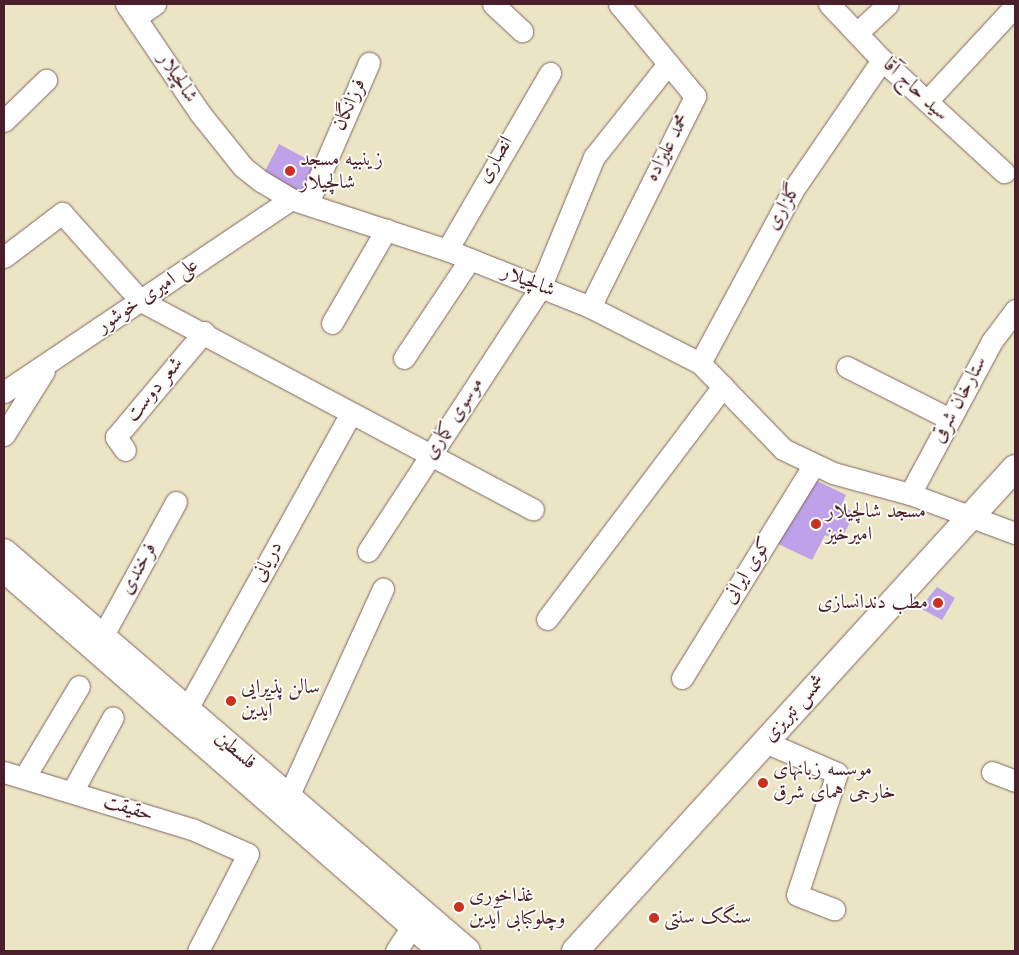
<!DOCTYPE html>
<html>
<head>
<meta charset="utf-8">
<style>
  body { margin:0 }
  #map { position:relative; width:1019px; height:955px; overflow:hidden; background:#ebe5c5; font-family:"Old Standard TT",Amiri,serif }
  div>[style] { position:absolute }
  .building>* { inset:0; background:#bea1e8 }
  .roads { filter:drop-shadow(0 0 1px #826461) drop-shadow(0 0 1px #826461) }
  .minor>* { height:21px; margin:-10.5px; padding:0 10.5px; transform-origin:10.5px; border-radius:10.5px; background:#fff }
  .major>* { height:26px; margin:-13px; padding:0 13px; transform-origin:13px; border-radius:13px; background:#fff }
  .dots>* { width:14px; height:14px; translate:-50% -50%; box-sizing:border-box; border:2px solid #fdfcf7; border-radius:50% }
  span { translate:-50% -50%; white-space:nowrap; text-align:center; line-height:1.15; -webkit-text-stroke:4px #fdfcf7; paint-order:stroke }
  .street-label { font-size:20px; color:#4a1f2b }
  .poi-label { font-size:20px; color:#4a1f2b }
  .left { translate:0 -50%; text-align:left }
  .right { translate:-100% -50%; text-align:right }
  .frame { position:absolute; inset:0; border:5px solid #4a1f2b; pointer-events:none }
</style>
</head>
<body>
<div id="map">
  <div class="building">
    <i style="clip-path:polygon(279px 144px,318px 165px,301px 197px,262px 177px)"></i>
    <i style="clip-path:polygon(811px 478px,846px 495px,841px 506px,855px 513px,840px 541px,825px 535px,812px 560px,772px 541px)"></i>
    <i style="clip-path:polygon(937px 587px,955px 598px,942px 620px,920px 608px)"></i>
  </div>
  <div class="roads">
    <div class="minor">
      <i style="left:126px;top:4px;width:130px;rotate:55.9deg"></i>
      <i style="left:199px;top:112px;width:70px;rotate:51.3deg"></i>
      <i style="left:243px;top:167px;width:23px;rotate:38deg"></i>
      <i style="left:261px;top:181px;width:35px;rotate:31deg"></i>
      <i style="left:291px;top:199px;width:164px;rotate:18.1deg"></i>
      <i style="left:447px;top:250px;width:154px;rotate:21.7deg"></i>
      <i style="left:590px;top:307px;width:123px;rotate:27deg"></i>
      <i style="left:700px;top:363px;width:120px;rotate:46deg"></i>
      <i style="left:783px;top:449px;width:55px;rotate:25.6deg"></i>
      <i style="left:833px;top:473px;width:80px;rotate:15.3deg"></i>
      <i style="left:910px;top:494px;width:112px;rotate:20.4deg"></i>
      <i style="left:493px;top:4px;width:40px;rotate:43deg"></i>
      <i style="left:829px;top:4px;width:77px;rotate:46.6deg"></i>
      <i style="left:882px;top:60px;width:166px;rotate:42.6deg"></i>
      <i style="left:136px;top:17px;width:23px;rotate:-34deg"></i>
      <i style="left:857px;top:33px;width:42px;rotate:-43.1deg"></i>
      <i style="left:927px;top:101px;width:129px;rotate:-47.2deg"></i>
      <i style="left:4px;top:121px;width:59px;rotate:-44.3deg"></i>
      <i style="left:308px;top:203px;width:153px;rotate:-66.5deg"></i>
      <i style="left:447px;top:250px;width:205px;rotate:-59.8deg"></i>
      <i style="left:4px;top:257px;width:73px;rotate:-37.2deg"></i>
      <i style="left:62px;top:213px;width:118px;rotate:48.1deg"></i>
      <i style="left:141px;top:301px;width:444px;rotate:28deg"></i>
      <i style="left:590px;top:307px;width:236px;rotate:-63.5deg"></i>
      <i style="left:695px;top:96px;width:119px;rotate:-129.6deg"></i>
      <i style="left:332px;top:323px;width:108px;rotate:-59.9deg"></i>
      <i style="left:404px;top:358px;width:119px;rotate:-56.3deg"></i>
      <i style="left:700px;top:363px;width:196px;rotate:-61.7deg"></i>
      <i style="left:793px;top:190px;width:158px;rotate:-55.6deg"></i>
      <i style="left:847px;top:367px;width:115px;rotate:26.8deg"></i>
      <i style="left:4px;top:392px;width:346px;rotate:-33.9deg"></i>
      <i style="left:4px;top:435px;width:75px;rotate:-58deg"></i>
      <i style="left:125px;top:450px;width:16px;rotate:-125deg"></i>
      <i style="left:116px;top:437px;width:137px;rotate:-50deg"></i>
      <i style="left:910px;top:494px;width:174px;rotate:-61.8deg"></i>
      <i style="left:992px;top:341px;width:39px;rotate:-53deg"></i>
      <i style="left:368px;top:551px;width:314px;rotate:-56.8deg"></i>
      <i style="left:540px;top:288px;width:142px;rotate:-67.6deg"></i>
      <i style="left:594px;top:157px;width:119px;rotate:-51.5deg"></i>
      <i style="left:4px;top:572px;width:576px;rotate:41.13deg"></i>
      <i style="left:547px;top:619px;width:292px;rotate:-52.9deg"></i>
      <i style="left:102px;top:637px;width:154px;rotate:-61.3deg"></i>
      <i style="left:682px;top:678px;width:251px;rotate:-58.3deg"></i>
      <i style="left:187px;top:709px;width:336px;rotate:-61deg"></i>
      <i style="left:765px;top:742px;width:78px;rotate:23.3deg"></i>
      <i style="left:837px;top:773px;width:128px;rotate:108.2deg"></i>
      <i style="left:797px;top:895px;width:40px;rotate:21deg"></i>
      <i style="left:4px;top:772px;width:196px;rotate:16.9deg"></i>
      <i style="left:192px;top:829px;width:61px;rotate:24.1deg"></i>
      <i style="left:248px;top:854px;width:109px;rotate:117.3deg"></i>
      <i style="left:992px;top:772px;width:25px;rotate:21deg"></i>
      <i style="left:24px;top:778px;width:107px;rotate:-59.1deg"></i>
      <i style="left:72px;top:792px;width:85px;rotate:-61.3deg"></i>
      <i style="left:288px;top:797px;width:229px;rotate:-65.5deg"></i>
      <i style="left:396px;top:951px;width:27px;rotate:-57deg"></i>
    </div>
    <div class="major">
      <i style="left:4px;top:552px;width:611px;rotate:40.75deg"></i>
      <i style="left:575px;top:951px;width:653px;rotate:-47.67deg"></i>
    </div>
  </div>
  <div class="dots">
    <i style="left:290px;top:171px;background:#c8321e"></i>
    <i style="left:816px;top:524px;background:#c8321e"></i>
    <i style="left:938px;top:603px;background:#c8321e"></i>
    <i style="left:231px;top:701px;background:#c8321e"></i>
    <i style="left:763px;top:783px;background:#c8321e"></i>
    <i style="left:459px;top:907px;background:#c8321e"></i>
    <i style="left:654px;top:918px;background:#c8321e"></i>
  </div>
  <div class="street-label">
    <span style="left:177px;top:78px;rotate:57deg">شالچیلار</span>
    <span style="left:915px;top:90px;rotate:43deg">سید حاج آقا</span>
    <span style="left:350px;top:105px;rotate:-66deg">فرزانگان</span>
    <span style="left:668px;top:148px;rotate:-63deg">محمد علیزاده</span>
    <span style="left:496px;top:160px;rotate:-59deg">انصاری</span>
    <span style="left:784px;top:207px;rotate:-60deg">گلزاری</span>
    <span style="left:528px;top:282px;rotate:22deg">شالچیلار</span>
    <span style="left:148px;top:296px;rotate:-34deg">علی امیری خوشور</span>
    <span style="left:155px;top:390px;rotate:-50deg">شعر دوست</span>
    <span style="left:960px;top:400px;rotate:-62deg">ستارخان شرقی</span>
    <span style="left:454px;top:419px;rotate:-57deg">موسوی کماری</span>
    <span style="left:268px;top:562px;rotate:-61deg">دریانی</span>
    <span style="left:139px;top:569px;rotate:-61deg">فرخندی</span>
    <span style="left:748px;top:571px;rotate:-58deg">کوی ایرانی</span>
    <span style="left:795px;top:709px;rotate:-48deg">شمس تبریزی</span>
    <span style="left:235px;top:751px;rotate:41deg">فلسطین</span>
    <span style="left:128px;top:809px;rotate:17deg">حقیقت</span>
  </div>
  <div class="poi-label">
    <span class="left" style="left:300px;top:172px">زینبیه مسجد<br>شالچیلار</span>
    <span class="left" style="left:826px;top:524px">مسجد شالچیلار<br>امیرخیز</span>
    <span class="right" style="left:928px;top:603px">مطب دندانسازی</span>
    <span class="left" style="left:241px;top:700px">سالن پذیرایی<br>آیدین</span>
    <span class="left" style="left:773px;top:782px">موسسه زبانهای<br>خارجی همای شرق</span>
    <span class="left" style="left:469px;top:908px">غذاخوری<br>وچلوکبابی آیدین</span>
    <span class="left" style="left:664px;top:918px">سنگک سنتی</span>
  </div>
  <div class="frame"></div>
</div>
</body>
</html>
